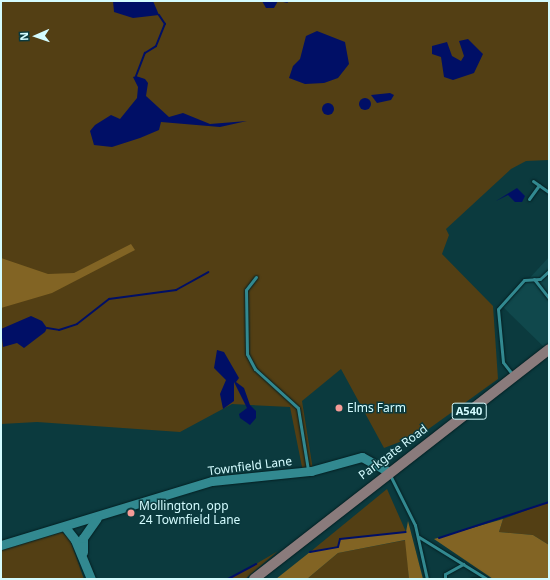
<!DOCTYPE html>
<html>
<head>
<meta charset="utf-8">
<style>
  body { margin:0 }
  #map { position:relative; width:550px; height:580px; overflow:hidden; background:#0b3a3e; font-family:"Noto Sans",sans-serif }
  div>[style] { position:absolute }
  .built>* { inset:0; background:#10484c }
  .green>* { inset:0; background:#533f14 }
  .forest>* { inset:0; background:#826424 }
  .water>* { inset:0; background:#000f66 }
  .round { border-radius:50% }
  .stream>* { height:2px; margin:-1px; padding:0 1px; transform-origin:1px; border-radius:1px; background:#000f66 }
  .roads { filter:drop-shadow(0 0 1px #041f22) drop-shadow(0 0 1px #041f22) }
  .lane>* { height:3px; margin:-1.5px; padding:0 1.5px; transform-origin:1.5px; border-radius:1.5px; background:#328990 }
  .secondary>* { height:9px; margin:-4.5px; padding:0 4.5px; transform-origin:4.5px; border-radius:4.5px; background:#328990 }
  .primary>* { height:10px; margin:-5px; padding:0 5px; transform-origin:5px; border-radius:5px; background:#8a7b7c }
  .dots>* { width:11px; height:11px; translate:-50% -50%; box-sizing:border-box; border:2px solid #0b3a3e; border-radius:50% }
  span { translate:-50% -50%; white-space:nowrap; text-align:center; line-height:1.15; -webkit-text-stroke:3px #0b3a3e; paint-order:stroke }
  .shield-label span { padding:1px 3px; background:#0b3a3e; border:1px solid; border-radius:3px; -webkit-text-stroke-width:0 }
  .shield-label { font-size:11px; color:#d4fcff; font-weight:700 }
  .poi-label { font-size:12px; color:#d4fcff }
  .left { translate:0 -50%; text-align:left }
  .street-label { font-size:12px; color:#d4fcff }
  .frame { position:absolute; inset:0; border:2px solid #d4fcff; pointer-events:none }
  .north { position:absolute; left:16px; top:16px; width:40px; height:40px; -webkit-text-stroke:3px #0b3a3e; paint-order:stroke; rotate:268deg; font-size:11px; font-weight:700; line-height:16px; text-align:center; color:#d4fcff }
  .north::after { content:''; display:block; margin:auto; width:14px; height:18px; background:#d4fcff; clip-path:polygon(50% 0,100% 100%,50% 72%,0 100%) }
</style>
</head>
<body>
<div id="map">
  <div class="built">
    <i style="clip-path:polygon(549px 257px,549px 344px,545px 348px,503px 307px)"></i>
  </div>
  <div class="green">
    <i style="clip-path:polygon(1px 1px,549px 1px,549px 160px,526px 161px,511px 169px,446px 229px,449px 235px,442px 254px,493px 306px,498px 379px,423px 433px,384px 448px,341px 369px,302px 401px,313px 470px,303px 472px,290px 407px,232px 404px,180px 432px,37px 422px,1px 424px)"></i>
    <i style="clip-path:polygon(387px 489px,406px 532px,340px 539px,338px 547px,310px 552px)"></i>
    <i style="clip-path:polygon(549px 502px,549px 545px,533px 535px,499px 532px,503px 519px)"></i>
    <i style="clip-path:polygon(62px 532px,70px 540px,84px 579px,1px 579px,1px 550px)"></i>
    <i style="clip-path:polygon(406px 540px,409px 579px,307px 579px,338px 553px)"></i>
    <i style="clip-path:polygon(278px 551px,245px 579px,228px 579px,256px 564px)"></i>
  </div>
  <div class="forest">
    <i style="clip-path:polygon(131px 244px,135px 250px,52px 293px,1px 308px,1px 258px,48px 274px,74px 273px)"></i>
    <i style="clip-path:polygon(503px 519px,499px 532px,533px 535px,549px 545px,549px 578px,493px 579px,434px 539px)"></i>
    <i style="clip-path:polygon(408px 521px,423px 579px,409px 579px,405px 540px,338px 553px,307px 579px,276px 579px,310px 552px,338px 547px,340px 539px,406px 532px)"></i>
  </div>
  <div class="water">
    <i style="clip-path:polygon(113px 1px,153px 1px,159px 15px,133px 18px,114px 12px)"></i>
    <i style="clip-path:polygon(262px 1px,287px 1px,288px 3px,278px 1px,274px 8px,266px 8px)"></i>
    <i style="clip-path:polygon(317px 31px,345px 42px,349px 64px,338px 78px,324px 83px,305px 84px,289px 78px,293px 66px,300px 59px,306px 36px)"></i>
    <i style="clip-path:polygon(468px 39px,483px 54px,474px 73px,453px 80px,444px 77px,441px 57px,432px 54px,432px 46px,447px 42px,452px 56px,461px 61px,464px 56px,459px 41px)"></i>
    <i style="clip-path:polygon(136px 76px,145px 79px,148px 83px,146px 96px,169px 117px,183px 113px,210px 124px,247px 121px,220px 127px,161px 122px,159px 130px,140px 138px,112px 147px,94px 145px,90px 131px,95px 125px,111px 115px,120px 119px,137px 98px,138px 87px,133px 77px)"></i>
    <i style="clip-path:polygon(390px 93px,394px 95px,391px 100px,377px 103px,371px 95px)"></i>
    <i class="round" style="left:359px;top:98px;width:12px;height:12px"></i>
    <i class="round" style="left:322px;top:103px;width:12px;height:12px"></i>
    <i style="clip-path:polygon(517px 188px,525px 196px,522px 202px,515px 202px,508px 195px,496px 201px)"></i>
    <i style="clip-path:polygon(31px 316px,42px 321px,47px 328px,45px 332px,24px 348px,17px 343px,3px 347px,1px 329px)"></i>
    <i style="clip-path:polygon(217px 350px,224px 352px,239px 378px,236px 382px,244px 388px,250px 405px,256px 411px,256px 418px,250px 425px,240px 418px,239px 414px,247px 408px,234px 382px,234px 401px,223px 409px,220px 394px,226px 380px,214px 368px)"></i>
  </div>
  <div class="stream">
    <i style="left:136px;top:76px;width:25px;rotate:-69deg"></i>
    <i style="left:145px;top:53px;width:13px;rotate:-32deg"></i>
    <i style="left:156px;top:46px;width:24px;rotate:-68deg"></i>
    <i style="left:165px;top:24px;width:11px;rotate:-124deg"></i>
    <i style="left:47px;top:328px;width:12px;rotate:9deg"></i>
    <i style="left:59px;top:330px;width:19px;rotate:-18deg"></i>
    <i style="left:77px;top:324px;width:41px;rotate:-38deg"></i>
    <i style="left:109px;top:299px;width:68px;rotate:-7.7deg"></i>
    <i style="left:176px;top:290px;width:37px;rotate:-29deg"></i>
    <i style="left:439px;top:538px;width:116px;rotate:-18.1deg"></i>
    <i style="left:310px;top:552px;width:28px;rotate:-10deg"></i>
    <i style="left:338px;top:547px;width:8px;rotate:-76deg"></i>
    <i style="left:340px;top:539px;width:66px;rotate:-6.1deg"></i>
    <i style="left:228px;top:579px;width:32px;rotate:-28deg"></i>
  </div>
  <div class="roads">
    <div class="lane">
      <i style="left:533px;top:181px;width:19px;rotate:35deg"></i>
      <i style="left:529px;top:199px;width:17px;rotate:-54deg"></i>
      <i style="left:256px;top:277px;width:16px;rotate:128deg"></i>
      <i style="left:246px;top:290px;width:64px;rotate:89.1deg"></i>
      <i style="left:247px;top:354px;width:17px;rotate:62deg"></i>
      <i style="left:255px;top:369px;width:58px;rotate:42.2deg"></i>
      <i style="left:298px;top:408px;width:63px;rotate:80.8deg"></i>
      <i style="left:534px;top:279px;width:24px;rotate:52deg"></i>
      <i style="left:513px;top:375px;width:16px;rotate:-128deg"></i>
      <i style="left:503px;top:362px;width:53px;rotate:-95.4deg"></i>
      <i style="left:498px;top:309px;width:39px;rotate:-48deg"></i>
      <i style="left:524px;top:280px;width:16px;rotate:-4deg"></i>
      <i style="left:540px;top:279px;width:12px;rotate:-42deg"></i>
      <i style="left:390px;top:475px;width:56px;rotate:63.4deg"></i>
      <i style="left:415px;top:525px;width:55px;rotate:77.5deg"></i>
      <i style="left:419px;top:537px;width:80px;rotate:31.7deg"></i>
      <i style="left:445px;top:579px;width:5px;rotate:-90deg"></i>
      <i style="left:445px;top:574px;width:21px;rotate:-29deg"></i>
      <i style="left:472px;top:579px;width:11px"></i>
    </div>
    <div class="secondary">
      <i style="left:65px;top:527px;width:16px;rotate:52deg"></i>
      <i style="left:75px;top:540px;width:42px;rotate:67.7deg"></i>
      <i style="left:1px;top:545px;width:220px;rotate:-16.9deg"></i>
      <i style="left:212px;top:481px;width:100px;rotate:-5.8deg"></i>
      <i style="left:311px;top:471px;width:53px;rotate:-15.4deg"></i>
      <i style="left:362px;top:457px;width:31px;rotate:29deg"></i>
      <i style="left:83px;top:552px;width:14px;rotate:-90deg"></i>
      <i style="left:83px;top:538px;width:24px;rotate:-55deg"></i>
    </div>
    <div class="primary">
      <i style="left:254px;top:579px;width:374px;rotate:-37.9deg"></i>
    </div>
  </div>
  <div class="dots">
    <i style="left:339px;top:408px;background:#f59b97"></i>
    <i style="left:131px;top:513px;background:#f59b97"></i>
  </div>
  <div class="shield-label">
    <span style="left:469px;top:411px">A540</span>
  </div>
  <div class="poi-label">
    <span class="left" style="left:347px;top:408px">Elms Farm</span>
    <span class="left" style="left:139px;top:513px">Mollington, opp<br>24 Townfield Lane</span>
  </div>
  <div class="street-label">
    <span style="left:393px;top:452px;rotate:-37deg">Parkgate Road</span>
    <span style="left:250px;top:466px;rotate:-7deg">Townfield Lane</span>
  </div>
  <div class="frame"></div>
  <div class="north">N</div>
</div>
</body>
</html>
